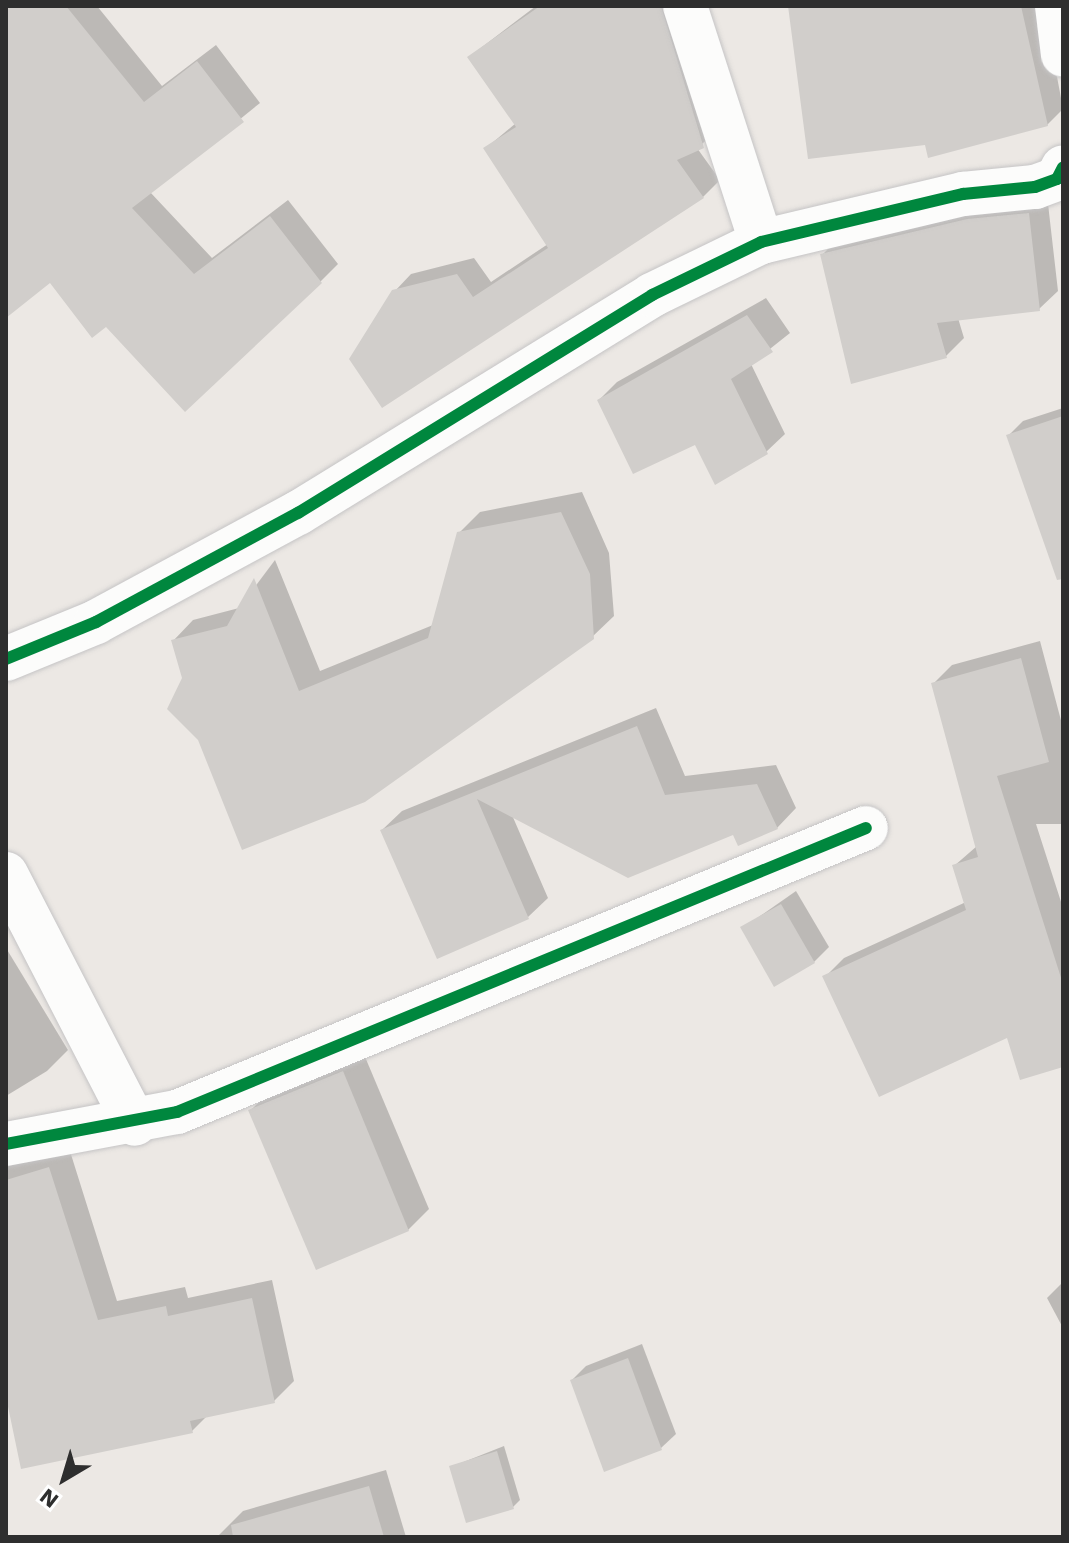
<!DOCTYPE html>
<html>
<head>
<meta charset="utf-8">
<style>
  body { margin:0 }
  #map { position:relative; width:1069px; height:1543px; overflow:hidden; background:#ece8e4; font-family:"Work Sans",sans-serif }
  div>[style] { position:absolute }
  .shadow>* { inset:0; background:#0003 }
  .building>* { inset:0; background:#d1cecb }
  .roads { filter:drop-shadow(0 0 2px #c5c4c5) drop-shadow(0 0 2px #c5c4c5) }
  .minor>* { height:44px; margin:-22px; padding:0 22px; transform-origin:22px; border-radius:22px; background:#fcfcfb }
  .cycleway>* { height:12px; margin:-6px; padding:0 6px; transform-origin:6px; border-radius:6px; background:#00873e }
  span { translate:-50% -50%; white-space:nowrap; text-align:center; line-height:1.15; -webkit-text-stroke:7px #fff; paint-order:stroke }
  .frame { position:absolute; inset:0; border:8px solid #2e2e2e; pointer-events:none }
  .north { position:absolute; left:24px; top:1439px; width:80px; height:80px; -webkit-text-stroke:6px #fff; paint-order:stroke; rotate:218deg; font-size:22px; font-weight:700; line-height:32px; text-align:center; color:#2e2e2e }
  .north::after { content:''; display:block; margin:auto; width:28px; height:36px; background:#2e2e2e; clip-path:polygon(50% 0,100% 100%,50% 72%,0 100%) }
</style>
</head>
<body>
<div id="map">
  <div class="shadow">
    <i style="clip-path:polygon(6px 6px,97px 6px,162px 86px,216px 45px,260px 103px,150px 192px,212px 258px,288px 200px,338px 264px,320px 282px,106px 324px,50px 280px,6px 315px)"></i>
    <i style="clip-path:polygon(536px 6px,681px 6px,720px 129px,697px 148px,720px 180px,703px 197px,383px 405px,394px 292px,411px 274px,474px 258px,491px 282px,548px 244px,486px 148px,516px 123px,469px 57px)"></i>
    <i style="clip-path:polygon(790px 6px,1044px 6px,1063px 109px,1047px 125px,927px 143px)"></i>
    <i style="clip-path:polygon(1047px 195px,1058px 291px,1039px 309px,958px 318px,964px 338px,945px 357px,823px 254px,841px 236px)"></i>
    <i style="clip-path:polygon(766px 298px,790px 333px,751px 364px,785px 434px,766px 452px,599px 400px,617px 382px)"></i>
    <i style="clip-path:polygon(1063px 408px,1063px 501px,1008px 436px,1023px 421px)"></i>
    <i style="clip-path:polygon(582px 492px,609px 553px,614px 616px,592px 637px,364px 801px,184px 678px,173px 641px,193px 620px,239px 608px,275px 560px,320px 671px,433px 625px,459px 533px,480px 512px)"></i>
    <i style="clip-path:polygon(1040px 641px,1063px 728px,1063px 824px,1036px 824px,1063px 908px,1063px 1065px,1008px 1035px,825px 977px,844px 958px,966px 902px,954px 866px,977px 846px,933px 684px,952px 665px)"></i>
    <i style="clip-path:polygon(656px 708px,685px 776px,776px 765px,796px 808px,777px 828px,734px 833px,512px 815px,548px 898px,528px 917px,438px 956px,382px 830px,402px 811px)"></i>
    <i style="clip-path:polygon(796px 891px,829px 947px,814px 962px,743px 928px)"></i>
    <i style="clip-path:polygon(6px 948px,68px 1050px,47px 1071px,6px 1096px)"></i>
    <i style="clip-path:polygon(363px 1052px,429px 1209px,408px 1230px,251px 1110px,271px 1090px)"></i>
    <i style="clip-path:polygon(69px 1148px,117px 1301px,185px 1287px,188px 1298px,272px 1280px,294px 1381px,274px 1401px,208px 1415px,192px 1431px,6px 1387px,6px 1167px)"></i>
    <i style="clip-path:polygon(1063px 1282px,1063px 1328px,1047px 1298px)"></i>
    <i style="clip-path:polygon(642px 1344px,676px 1434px,661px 1448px,572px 1380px,586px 1366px)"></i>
    <i style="clip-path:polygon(504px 1446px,520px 1500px,513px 1507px,451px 1467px)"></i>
    <i style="clip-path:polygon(386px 1470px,406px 1537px,217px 1537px,243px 1511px)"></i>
  </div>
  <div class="building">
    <i style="clip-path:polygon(6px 6px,66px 6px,144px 102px,197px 61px,244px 122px,132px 208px,194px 274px,270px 216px,322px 283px,185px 412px,106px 327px,92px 338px,50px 283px,6px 318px)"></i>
    <i style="clip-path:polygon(540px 6px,661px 6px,704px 148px,677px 160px,704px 198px,382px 408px,349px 359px,392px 290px,457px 274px,473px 297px,548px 248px,483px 148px,516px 127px,467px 57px)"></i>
    <i style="clip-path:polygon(788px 6px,1021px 6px,1048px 126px,928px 158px,925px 145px,808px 159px)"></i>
    <i style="clip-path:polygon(1029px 213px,1040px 311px,937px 323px,947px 358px,851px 384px,820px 254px,967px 219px)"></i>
    <i style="clip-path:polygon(747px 315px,773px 352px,731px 379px,768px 454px,715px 485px,695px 445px,633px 474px,597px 400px)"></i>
    <i style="clip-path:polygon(1063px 416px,1063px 579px,1057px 580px,1006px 435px)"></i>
    <i style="clip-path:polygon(561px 512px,590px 574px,594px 639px,365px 802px,242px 850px,198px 740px,167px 709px,182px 678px,171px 640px,227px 626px,254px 578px,299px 691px,428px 638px,457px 532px)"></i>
    <i style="clip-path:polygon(1021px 658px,1049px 762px,997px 776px,1063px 984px,1063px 1067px,1020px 1080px,1007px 1038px,879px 1097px,822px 976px,966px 910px,952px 865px,978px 857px,931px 683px)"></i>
    <i style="clip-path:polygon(637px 726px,665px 795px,757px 784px,778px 829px,738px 846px,733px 835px,628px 878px,477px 799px,529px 919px,437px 959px,380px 830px)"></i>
    <i style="clip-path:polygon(781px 904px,815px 963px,774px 987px,740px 927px)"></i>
    <i style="clip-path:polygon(343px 1071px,409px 1231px,316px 1270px,248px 1110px)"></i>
    <i style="clip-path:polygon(49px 1167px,98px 1320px,166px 1306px,168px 1316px,252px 1298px,275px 1403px,190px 1421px,193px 1433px,21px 1469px,6px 1397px,6px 1180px)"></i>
    <i style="clip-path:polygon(628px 1358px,662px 1450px,604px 1472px,570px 1380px)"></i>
    <i style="clip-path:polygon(497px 1451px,514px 1509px,466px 1523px,449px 1466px)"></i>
    <i style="clip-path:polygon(369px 1486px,384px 1537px,233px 1537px,231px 1525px)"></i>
  </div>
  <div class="roads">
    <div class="minor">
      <i style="left:685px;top:6px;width:248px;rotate:72.1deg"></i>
      <i style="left:1057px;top:6px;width:49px;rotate:83deg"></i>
      <i style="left:6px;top:659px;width:97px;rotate:-22.3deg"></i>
      <i style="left:96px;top:622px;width:230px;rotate:-28.4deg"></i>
      <i style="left:298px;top:513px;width:416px;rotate:-31.6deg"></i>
      <i style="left:652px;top:295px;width:121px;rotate:-25.9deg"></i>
      <i style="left:761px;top:242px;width:208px;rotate:-13.4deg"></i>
      <i style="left:963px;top:194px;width:72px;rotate:-5.6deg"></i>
      <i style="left:1035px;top:187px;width:23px;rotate:-20deg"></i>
      <i style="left:1057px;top:179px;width:13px;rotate:-63deg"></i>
      <i style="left:6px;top:874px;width:281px;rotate:62.7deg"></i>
      <i style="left:6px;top:1144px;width:174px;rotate:-10.6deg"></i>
      <i style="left:177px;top:1112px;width:745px;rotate:-22.4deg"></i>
    </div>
  </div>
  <div class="cycleway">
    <i style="left:6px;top:659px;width:97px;rotate:-22.3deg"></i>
    <i style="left:96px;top:622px;width:230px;rotate:-28.4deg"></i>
    <i style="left:298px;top:513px;width:416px;rotate:-31.6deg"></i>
    <i style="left:652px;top:295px;width:121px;rotate:-25.9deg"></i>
    <i style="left:761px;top:242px;width:208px;rotate:-13.4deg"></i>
    <i style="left:963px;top:194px;width:72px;rotate:-5.6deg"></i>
    <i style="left:1035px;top:187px;width:23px;rotate:-20deg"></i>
    <i style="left:1057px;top:179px;width:13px;rotate:-63deg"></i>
    <i style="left:6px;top:1144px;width:174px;rotate:-10.6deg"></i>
    <i style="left:177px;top:1112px;width:745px;rotate:-22.4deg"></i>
  </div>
  <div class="frame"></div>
  <div class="north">N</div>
</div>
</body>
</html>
